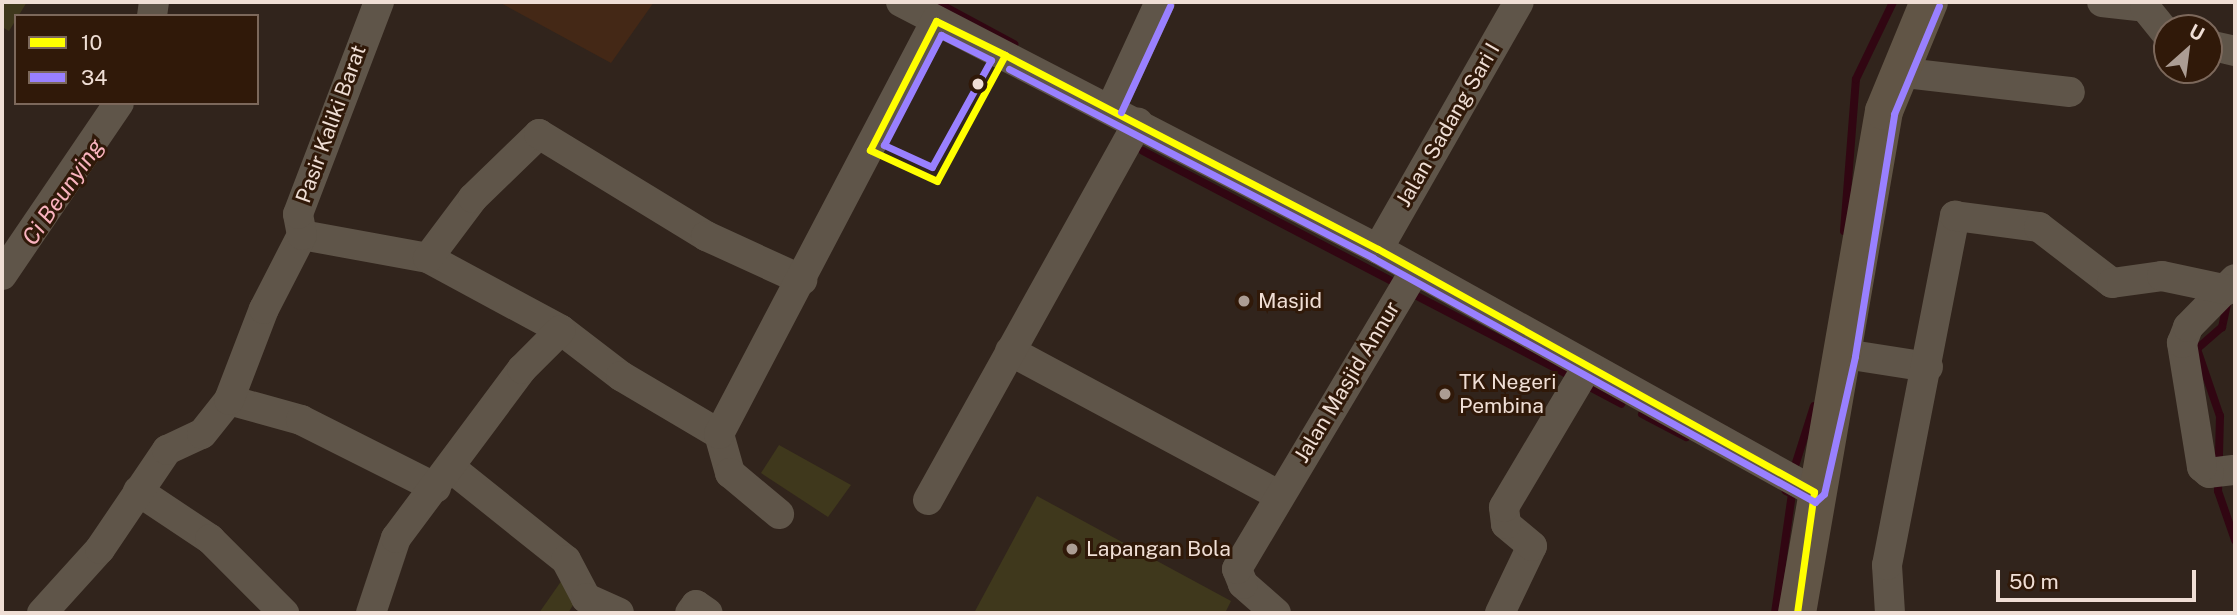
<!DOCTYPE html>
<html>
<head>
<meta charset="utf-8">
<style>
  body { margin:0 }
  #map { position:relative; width:2237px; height:615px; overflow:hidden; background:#31241c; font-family:"Public Sans",sans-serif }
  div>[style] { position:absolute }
  .built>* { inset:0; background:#442816 }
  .green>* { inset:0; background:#3f381c }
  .stream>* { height:8px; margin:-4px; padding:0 4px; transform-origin:4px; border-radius:4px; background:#310612 }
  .minor>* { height:30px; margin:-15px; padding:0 15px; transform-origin:15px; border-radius:15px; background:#5f5549 }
  .secondary>* { height:38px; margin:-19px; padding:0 19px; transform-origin:19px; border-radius:19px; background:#615546 }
  .bus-1>* { height:7px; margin:-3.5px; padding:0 3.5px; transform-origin:3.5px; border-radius:3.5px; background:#ff0 }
  .bus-2>* { height:7px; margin:-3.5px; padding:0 3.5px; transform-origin:3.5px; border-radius:3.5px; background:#9980ff }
  .dots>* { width:19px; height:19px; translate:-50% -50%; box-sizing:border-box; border:4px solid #301909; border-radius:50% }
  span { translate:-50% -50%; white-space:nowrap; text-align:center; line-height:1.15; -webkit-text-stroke:6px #301909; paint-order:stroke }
  .street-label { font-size:21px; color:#efded5 }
  .poi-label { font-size:21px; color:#efded5 }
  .left { translate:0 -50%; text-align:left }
  .water-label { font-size:23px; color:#fab3bf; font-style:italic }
  .frame { position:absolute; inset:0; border:4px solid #efded5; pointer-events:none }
  .legend { position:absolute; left:14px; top:14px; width:245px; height:91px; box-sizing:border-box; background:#301909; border:2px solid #7c685b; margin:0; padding:9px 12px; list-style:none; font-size:21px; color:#efded5 }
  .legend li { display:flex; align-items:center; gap:14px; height:35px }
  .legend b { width:35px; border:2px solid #7c685b }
  .north { position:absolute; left:2153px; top:14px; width:70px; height:70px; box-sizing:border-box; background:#301909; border:2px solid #7c685b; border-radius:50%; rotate:28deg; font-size:19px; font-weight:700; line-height:28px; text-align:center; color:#efded5 }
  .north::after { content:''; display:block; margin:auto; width:24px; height:32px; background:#ac9d94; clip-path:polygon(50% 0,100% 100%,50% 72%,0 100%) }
  .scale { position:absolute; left:1996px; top:570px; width:200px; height:32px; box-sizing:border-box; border:4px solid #efded5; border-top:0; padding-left:9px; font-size:21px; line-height:24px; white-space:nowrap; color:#efded5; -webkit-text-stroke:5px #301909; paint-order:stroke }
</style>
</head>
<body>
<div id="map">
  <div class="built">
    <i style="clip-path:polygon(499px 2px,654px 2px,611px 63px)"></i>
  </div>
  <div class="green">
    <i style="clip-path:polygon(2px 2px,27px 2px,9px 31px,2px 27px)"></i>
    <i style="clip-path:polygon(779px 445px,851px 485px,828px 517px,761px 473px)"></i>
    <i style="clip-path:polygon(1037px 496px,1231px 601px,1225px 613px,974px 613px)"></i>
    <i style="clip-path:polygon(562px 580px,577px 599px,568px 613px,539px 613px)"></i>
  </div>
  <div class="stream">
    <i style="left:936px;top:2px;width:89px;rotate:28.3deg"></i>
    <i style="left:1143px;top:151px;width:279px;rotate:27.6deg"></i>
    <i style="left:1844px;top:231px;width:152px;rotate:-85.5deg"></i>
    <i style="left:1856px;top:79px;width:85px;rotate:-64.3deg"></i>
    <i style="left:1415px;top:295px;width:171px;rotate:27.5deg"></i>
    <i style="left:2227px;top:304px;width:24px;rotate:102deg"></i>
    <i style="left:2222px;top:327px;width:33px;rotate:139deg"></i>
    <i style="left:2197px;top:349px;width:71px;rotate:71.1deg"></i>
    <i style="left:2220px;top:416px;width:75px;rotate:91.5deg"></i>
    <i style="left:2218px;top:491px;width:52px;rotate:70.9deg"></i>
    <i style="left:1586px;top:385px;width:40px;rotate:28deg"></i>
    <i style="left:1642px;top:414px;width:50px;rotate:27.6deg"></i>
    <i style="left:1794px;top:469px;width:66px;rotate:-72.4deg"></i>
    <i style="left:1775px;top:613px;width:120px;rotate:-81.9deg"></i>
    <i style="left:1792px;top:494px;width:7px;rotate:-153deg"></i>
  </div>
  <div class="minor">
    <i style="left:901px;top:2px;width:537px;rotate:27.38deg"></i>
    <i style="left:1378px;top:249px;width:499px;rotate:29.1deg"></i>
    <i style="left:2102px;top:2px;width:43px;rotate:6.6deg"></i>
    <i style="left:2145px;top:7px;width:35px;rotate:51deg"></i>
    <i style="left:152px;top:16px;width:14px;rotate:-82deg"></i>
    <i style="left:2209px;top:45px;width:27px;rotate:13deg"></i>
    <i style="left:1897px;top:72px;width:174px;rotate:6.6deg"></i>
    <i style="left:1111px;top:108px;width:117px;rotate:-65.2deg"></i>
    <i style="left:302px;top:235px;width:128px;rotate:10.3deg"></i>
    <i style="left:428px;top:258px;width:151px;rotate:28.4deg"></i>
    <i style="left:561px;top:330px;width:76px;rotate:37.5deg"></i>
    <i style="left:621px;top:376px;width:114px;rotate:30.6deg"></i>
    <i style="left:719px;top:434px;width:41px;rotate:74.2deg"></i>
    <i style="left:730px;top:473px;width:64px;rotate:39.9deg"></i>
    <i style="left:1378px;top:249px;width:284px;rotate:-60.3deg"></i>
    <i style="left:428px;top:258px;width:75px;rotate:-53.1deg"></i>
    <i style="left:473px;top:198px;width:92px;rotate:-44.1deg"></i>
    <i style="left:539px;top:134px;width:196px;rotate:31.4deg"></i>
    <i style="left:706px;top:236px;width:106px;rotate:24.6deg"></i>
    <i style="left:2px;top:275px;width:208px;rotate:-55.8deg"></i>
    <i style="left:1010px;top:351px;width:304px;rotate:28.2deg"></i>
    <i style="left:1845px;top:354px;width:84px;rotate:8.9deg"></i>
    <i style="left:229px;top:400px;width:75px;rotate:15.5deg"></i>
    <i style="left:301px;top:420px;width:151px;rotate:26.7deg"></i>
    <i style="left:719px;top:434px;width:467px;rotate:-62.3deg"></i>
    <i style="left:451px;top:468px;width:147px;rotate:38.7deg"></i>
    <i style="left:566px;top:560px;width:43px;rotate:62.2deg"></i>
    <i style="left:586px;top:598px;width:36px;rotate:24deg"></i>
    <i style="left:2233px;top:470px;width:24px;rotate:173deg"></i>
    <i style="left:2209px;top:473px;width:9px;rotate:-139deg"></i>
    <i style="left:2202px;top:467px;width:126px;rotate:-99.2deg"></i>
    <i style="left:2182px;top:343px;width:17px;rotate:-69deg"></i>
    <i style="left:2188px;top:327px;width:67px;rotate:-45.6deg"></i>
    <i style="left:138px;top:491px;width:87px;rotate:33.7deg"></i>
    <i style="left:210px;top:539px;width:105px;rotate:45deg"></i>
    <i style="left:928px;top:500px;width:432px;rotate:-60.9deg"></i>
    <i style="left:42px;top:613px;width:86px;rotate:-47.8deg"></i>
    <i style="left:100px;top:549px;width:120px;rotate:-55.9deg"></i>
    <i style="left:167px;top:450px;width:38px;rotate:-25deg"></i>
    <i style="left:202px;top:434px;width:43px;rotate:-51.5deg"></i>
    <i style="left:229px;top:400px;width:97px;rotate:-69deg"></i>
    <i style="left:264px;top:309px;width:83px;rotate:-62.8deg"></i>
    <i style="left:302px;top:235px;width:21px;rotate:-101deg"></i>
    <i style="left:298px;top:214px;width:227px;rotate:-69.1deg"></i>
    <i style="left:371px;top:613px;width:79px;rotate:-71.6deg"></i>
    <i style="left:396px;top:538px;width:211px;rotate:-53.3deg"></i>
    <i style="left:522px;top:369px;width:55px;rotate:-45deg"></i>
    <i style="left:690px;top:613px;width:10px;rotate:-53deg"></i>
    <i style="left:696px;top:605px;width:14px;rotate:34deg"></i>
    <i style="left:1276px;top:613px;width:44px;rotate:-138.7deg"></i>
    <i style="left:1243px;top:584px;width:16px;rotate:-112deg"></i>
    <i style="left:1237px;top:569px;width:348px;rotate:-59.2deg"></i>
    <i style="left:1500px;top:613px;width:74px;rotate:-64.5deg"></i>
    <i style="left:1532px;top:546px;width:34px;rotate:-140deg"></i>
    <i style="left:1506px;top:524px;width:17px;rotate:-97deg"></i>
    <i style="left:1504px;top:507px;width:163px;rotate:-59.3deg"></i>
    <i style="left:1890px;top:613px;width:48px;rotate:-93.6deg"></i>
    <i style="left:1887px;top:565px;width:356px;rotate:-79deg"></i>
    <i style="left:1955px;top:216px;width:85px;rotate:7.5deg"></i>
    <i style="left:2039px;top:227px;width:92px;rotate:37.5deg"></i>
    <i style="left:2112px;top:283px;width:50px;rotate:-8deg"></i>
    <i style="left:2162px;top:276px;width:67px;rotate:12deg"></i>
  </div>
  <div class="secondary">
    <i style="left:1797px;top:613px;width:509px;rotate:-80.17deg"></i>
    <i style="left:1884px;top:111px;width:118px;rotate:-67.6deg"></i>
  </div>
  <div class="bus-1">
    <i style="left:936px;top:21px;width:77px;rotate:26.2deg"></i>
    <i style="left:1005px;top:55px;width:143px;rotate:118.4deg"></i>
    <i style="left:937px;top:181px;width:74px;rotate:-155.2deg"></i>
    <i style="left:870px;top:150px;width:145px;rotate:-62.9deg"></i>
    <i style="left:1005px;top:55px;width:420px;rotate:27.5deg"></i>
    <i style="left:1378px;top:249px;width:499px;rotate:29.1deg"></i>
    <i style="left:1797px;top:613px;width:122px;rotate:-82deg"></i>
  </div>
  <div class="bus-2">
    <i style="left:941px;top:35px;width:56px;rotate:26.6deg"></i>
    <i style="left:991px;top:60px;width:122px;rotate:118.9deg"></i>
    <i style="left:932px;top:167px;width:53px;rotate:-155.4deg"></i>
    <i style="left:884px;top:145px;width:124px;rotate:-62.6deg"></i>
    <i style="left:1009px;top:69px;width:410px;rotate:27.4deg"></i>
    <i style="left:1373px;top:258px;width:505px;rotate:28.9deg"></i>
    <i style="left:1815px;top:502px;width:12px;rotate:-42deg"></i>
    <i style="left:1824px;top:494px;width:141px;rotate:-77.3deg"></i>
    <i style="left:1855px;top:356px;width:245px;rotate:-80.8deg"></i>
    <i style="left:1894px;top:114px;width:117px;rotate:-67.4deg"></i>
    <i style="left:1121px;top:112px;width:117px;rotate:-65.2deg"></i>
  </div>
  <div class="dots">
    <i style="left:978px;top:84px;background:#efded5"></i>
    <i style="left:1244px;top:301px;background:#ac9d94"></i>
    <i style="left:1445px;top:394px;background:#ac9d94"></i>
    <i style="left:1072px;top:549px;background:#ac9d94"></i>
  </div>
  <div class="street-label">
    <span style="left:331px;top:124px;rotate:-70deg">Pasir Kaliki Barat</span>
    <span style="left:1448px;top:125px;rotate:-60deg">Jalan Sadang Sari I</span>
    <span style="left:1347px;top:382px;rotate:-59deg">Jalan Masjid Annur</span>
  </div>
  <div class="poi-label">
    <span class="left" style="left:1258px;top:301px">Masjid</span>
    <span class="left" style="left:1459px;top:394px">TK Negeri<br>Pembina</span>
    <span class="left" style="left:1086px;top:549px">Lapangan Bola</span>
  </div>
  <div class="water-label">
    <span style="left:63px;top:192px;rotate:-55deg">Ci Beunying</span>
  </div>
  <div class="frame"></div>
  <ul class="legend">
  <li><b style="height:9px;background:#ff0"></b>10</li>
  <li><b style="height:9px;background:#9980ff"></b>34</li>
  </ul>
  <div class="north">U</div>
  <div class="scale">50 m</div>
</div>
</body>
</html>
